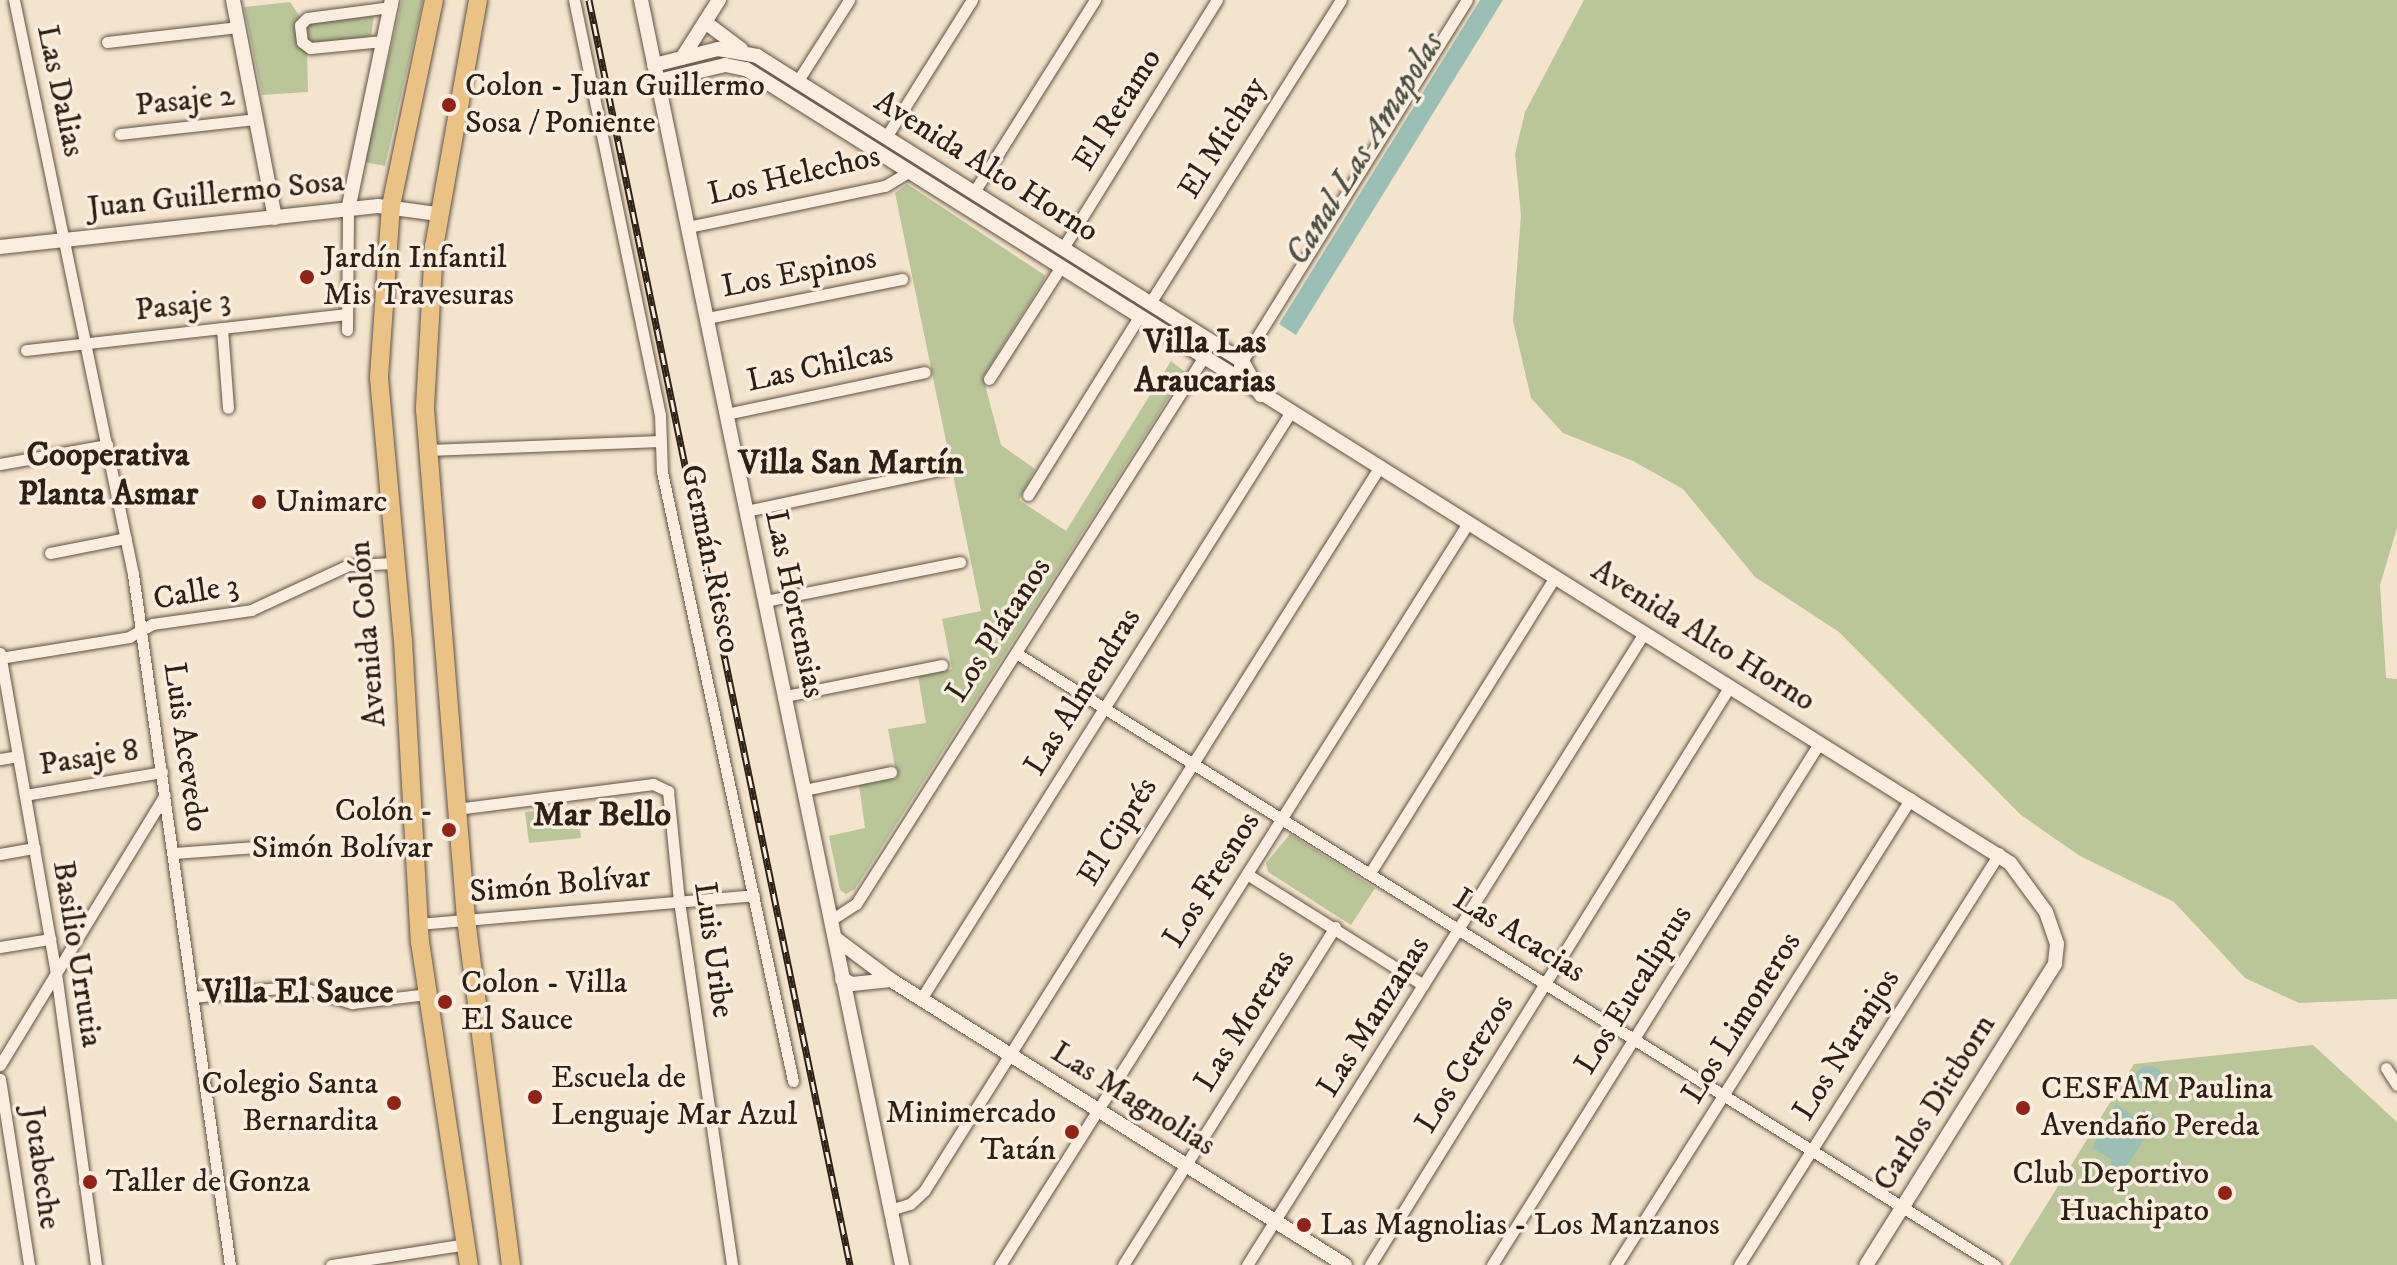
<!DOCTYPE html>
<html>
<head>
<meta charset="utf-8">
<style>
  body { margin:0 }
  #map { position:relative; width:2397px; height:1265px; overflow:hidden; background:#f5e4cd; font-family:"IM FELL DW Pica",serif }
  div>[style] { position:absolute }
  .green>* { inset:0; background:#bac59a }
  .water>* { inset:0; background:#9cbfb5 }
  .round { border-radius:50% }
  .roads { filter:drop-shadow(0 0 2px #5f5244) drop-shadow(0 0 2px #5f5244) }
  .minor>* { height:11px; margin:-5.5px; padding:0 5.5px; transform-origin:5.5px; border-radius:5.5px; background:#f8edde }
  .tertiary>* { height:14px; margin:-7px; padding:0 7px; transform-origin:7px; border-radius:7px; background:#f8edde }
  .primary>* { height:18px; margin:-9px; padding:0 9px; transform-origin:9px; border-radius:9px; background:#eac286 }
  .rail>* { height:7px; margin-top:-3.5px; transform-origin:0; background:repeating-linear-gradient(90deg,#f8edde 0 12px,#2d2116 0 24px); box-sizing:border-box; border-block:2px solid #2d2116 }
  .dots>* { width:22px; height:22px; translate:-50% -50%; box-sizing:border-box; border:4px solid #f8edde; border-radius:50% }
  span { translate:-50% -50%; white-space:nowrap; text-align:center; line-height:1.15; -webkit-text-stroke:7px #f8edde; paint-order:stroke }
  .poi-label { font-size:32px; color:#2d2116 }
  .left { translate:0 -50%; text-align:left }
  .right { translate:-100% -50%; text-align:right }
  .street-label { font-size:32px; color:#2d2116 }
  .water-label { font-size:34px; color:#4e5046; font-style:italic }
  .neighbourhood-label { font-size:34px; color:#2d2116; font-weight:700 }
</style>
</head>
<body>
<div id="map">
  <div class="green">
    <i style="clip-path:polygon(402px 0,423px 0,385px 166px,365px 162px)"></i>
    <i style="clip-path:polygon(1584px 0,2397px 0,2397px 528px,2380px 585px,2386px 678px,2397px 679px,2397px 999px,2299px 1003px,2245px 978px,2174px 902px,2080px 856px,2021px 815px,1839px 632px,1755px 577px,1683px 489px,1633px 461px,1563px 433px,1531px 398px,1513px 321px,1521px 215px,1515px 154px,1525px 112px)"></i>
    <i style="clip-path:polygon(290px 2px,305px 24px,374px 16px,371px 36px,307px 46px,308px 92px,262px 95px,244px 7px)"></i>
    <i style="clip-path:polygon(907px 184px,1046px 276px,983px 377px,1001px 445px,1035px 469px,1019px 500px,1066px 531px,1171px 361px,1185px 372px,855px 889px,846px 894px,840px 890px,829px 836px,865px 828px,859px 785px,897px 778px,888px 729px,926px 723px,918px 676px,952px 669px,942px 619px,981px 611px,895px 193px)"></i>
    <i style="clip-path:polygon(578px 807px,581px 838px,529px 843px,525px 812px)"></i>
    <i style="clip-path:polygon(1290px 834px,1375px 888px,1351px 925px,1268px 872px,1266px 863px)"></i>
    <i style="clip-path:polygon(2313px 1045px,2397px 1122px,2397px 1265px,2009px 1265px,2134px 1064px)"></i>
  </div>
  <div class="water">
    <i style="clip-path:polygon(1480px 0,1503px 0,1296px 335px,1279px 324px)"></i>
    <i class="round" style="left:2133px;top:1066px;width:32px;height:32px"></i>
    <i style="clip-path:polygon(2116px 1104px,2136px 1118px,2143px 1109px,2158px 1118px,2120px 1177px,2107px 1169px,2112px 1160px,2092px 1148px)"></i>
  </div>
  <div class="roads">
    <div class="minor">
      <i style="left:14px;top:0;width:586px;rotate:78.29deg"></i>
      <i style="left:133px;top:574px;width:698px;rotate:82.01deg"></i>
      <i style="left:574px;top:0;width:424px;rotate:78.3deg"></i>
      <i style="left:660px;top:415px;width:57px;rotate:88deg"></i>
      <i style="left:662px;top:472px;width:623px;rotate:77.86deg"></i>
      <i style="left:383px;top:41px;width:73px;rotate:174.5deg"></i>
      <i style="left:310px;top:48px;width:10px;rotate:-143deg"></i>
      <i style="left:302px;top:42px;width:17px;rotate:-97deg"></i>
      <i style="left:300px;top:25px;width:10px;rotate:-45deg"></i>
      <i style="left:307px;top:18px;width:85px;rotate:-7.5deg"></i>
      <i style="left:107px;top:42px;width:132px;rotate:-6.5deg"></i>
      <i style="left:797px;top:82px;width:97px;rotate:-57.6deg"></i>
      <i style="left:120px;top:134px;width:137px;rotate:-6.3deg"></i>
      <i style="left:886px;top:137px;width:162px;rotate:-57.9deg"></i>
      <i style="left:974px;top:192px;width:227px;rotate:-57.8deg"></i>
      <i style="left:688px;top:227px;width:201px;rotate:-11.8deg"></i>
      <i style="left:885px;top:186px;width:27px;rotate:-31deg"></i>
      <i style="left:1063px;top:248px;width:292px;rotate:-58.2deg"></i>
      <i style="left:1150px;top:303px;width:358px;rotate:-57.8deg"></i>
      <i style="left:707px;top:318px;width:199px;rotate:-11.3deg"></i>
      <i style="left:222px;top:328px;width:80px;rotate:85.7deg"></i>
      <i style="left:347px;top:330px;width:120px;rotate:-89.5deg"></i>
      <i style="left:26px;top:350px;width:322px;rotate:-6.4deg"></i>
      <i style="left:1239px;top:366px;width:431px;rotate:-58.1deg"></i>
      <i style="left:989px;top:379px;width:132px;rotate:-57.4deg"></i>
      <i style="left:726px;top:414px;width:203px;rotate:-11.9deg"></i>
      <i style="left:427px;top:450px;width:234px;rotate:-2.2deg"></i>
      <i style="left:0;top:464px;width:109px;rotate:-10.1deg"></i>
      <i style="left:1028px;top:495px;width:210px;rotate:-58.1deg"></i>
      <i style="left:746px;top:511px;width:202px;rotate:-12deg"></i>
      <i style="left:50px;top:553px;width:77px;rotate:-11.2deg"></i>
      <i style="left:765px;top:601px;width:199px;rotate:-11.3deg"></i>
      <i style="left:0;top:653px;width:325px;rotate:80.1deg"></i>
      <i style="left:56px;top:973px;width:295px;rotate:82.2deg"></i>
      <i style="left:1016px;top:653px;width:1155px;rotate:32.01deg"></i>
      <i style="left:0;top:658px;width:131px;rotate:-9.2deg"></i>
      <i style="left:129px;top:637px;width:26px;rotate:-29deg"></i>
      <i style="left:152px;top:624px;width:100px;rotate:-8deg"></i>
      <i style="left:251px;top:610px;width:108px;rotate:-24.7deg"></i>
      <i style="left:349px;top:565px;width:45px;rotate:-2.5deg"></i>
      <i style="left:785px;top:696px;width:160px;rotate:-11.2deg"></i>
      <i style="left:0;top:759px;width:18px;rotate:-9deg"></i>
      <i style="left:804px;top:790px;width:89px;rotate:-11.7deg"></i>
      <i style="left:25px;top:795px;width:139px;rotate:-9.5deg"></i>
      <i style="left:456px;top:809px;width:199px;rotate:-7.2deg"></i>
      <i style="left:653px;top:784px;width:17px;rotate:25deg"></i>
      <i style="left:668px;top:791px;width:111px;rotate:84.3deg"></i>
      <i style="left:679px;top:901px;width:368px;rotate:81.7deg"></i>
      <i style="left:174px;top:853px;width:96px;rotate:-4.2deg"></i>
      <i style="left:0;top:854px;width:35px;rotate:-10deg"></i>
      <i style="left:1370px;top:873px;width:349px;rotate:-58deg"></i>
      <i style="left:1247px;top:874px;width:208px;rotate:32.2deg"></i>
      <i style="left:831px;top:920px;width:30px;rotate:-33deg"></i>
      <i style="left:856px;top:904px;width:647px;rotate:-57.56deg"></i>
      <i style="left:418px;top:924px;width:337px;rotate:-4.9deg"></i>
      <i style="left:0;top:947px;width:51px;rotate:-9.1deg"></i>
      <i style="left:193px;top:997px;width:105px;rotate:-6deg"></i>
      <i style="left:297px;top:986px;width:58px;rotate:17.2deg"></i>
      <i style="left:352px;top:1003px;width:77px;rotate:-6.8deg"></i>
      <i style="left:921px;top:999px;width:693px;rotate:-57.8deg"></i>
      <i style="left:0;top:1065px;width:316px;rotate:-58.6deg"></i>
      <i style="left:2386px;top:1068px;width:20px;rotate:57deg"></i>
      <i style="left:0;top:1079px;width:188px;rotate:81.1deg"></i>
      <i style="left:890px;top:1210px;width:21px;rotate:-17deg"></i>
      <i style="left:910px;top:1204px;width:19px;rotate:-43deg"></i>
      <i style="left:924px;top:1191px;width:854px;rotate:-57.82deg"></i>
      <i style="left:331px;top:1265px;width:137px;rotate:-8.8deg"></i>
      <i style="left:1000px;top:1265px;width:877px;rotate:-57.76deg"></i>
      <i style="left:1123px;top:1265px;width:399px;rotate:-57.9deg"></i>
      <i style="left:1247px;top:1265px;width:746px;rotate:-57.86deg"></i>
      <i style="left:1370px;top:1265px;width:682px;rotate:-58.13deg"></i>
      <i style="left:1492px;top:1265px;width:617px;rotate:-57.91deg"></i>
      <i style="left:1616px;top:1265px;width:552px;rotate:-57.72deg"></i>
      <i style="left:1739px;top:1265px;width:487px;rotate:-57.7deg"></i>
    </div>
    <div class="tertiary">
      <i style="left:233px;top:0;width:222px;rotate:79.1deg"></i>
      <i style="left:641px;top:0;width:1292px;rotate:78.34deg"></i>
      <i style="left:705px;top:22px;width:45px;rotate:36.9deg"></i>
      <i style="left:682px;top:58px;width:69px;rotate:-57.5deg"></i>
      <i style="left:654px;top:65px;width:66px;rotate:-14deg"></i>
      <i style="left:718px;top:49px;width:40px;rotate:10deg"></i>
      <i style="left:757px;top:56px;width:573px;rotate:32.16deg"></i>
      <i style="left:1242px;top:361px;width:39px;rotate:61deg"></i>
      <i style="left:658px;top:81px;width:69px;rotate:-13.4deg"></i>
      <i style="left:725px;top:65px;width:21px;rotate:11deg"></i>
      <i style="left:746px;top:69px;width:1493px;rotate:32.14deg"></i>
      <i style="left:2010px;top:863px;width:61px;rotate:53.7deg"></i>
      <i style="left:2046px;top:912px;width:34px;rotate:71deg"></i>
      <i style="left:2057px;top:944px;width:20px;rotate:96deg"></i>
      <i style="left:2055px;top:964px;width:355px;rotate:122.1deg"></i>
      <i style="left:348px;top:210px;width:215px;rotate:-78.2deg"></i>
      <i style="left:0;top:247px;width:380px;rotate:-6.2deg"></i>
      <i style="left:378px;top:206px;width:61px;rotate:7.6deg"></i>
      <i style="left:835px;top:938px;width:70px;rotate:36.9deg"></i>
      <i style="left:891px;top:980px;width:536px;rotate:32.12deg"></i>
      <i style="left:842px;top:979px;width:11px;rotate:27deg"></i>
      <i style="left:852px;top:984px;width:39px;rotate:-6deg"></i>
    </div>
    <div class="primary">
      <i style="left:434px;top:0;width:209px;rotate:101.8deg"></i>
      <i style="left:391px;top:205px;width:173px;rotate:94deg"></i>
      <i style="left:379px;top:378px;width:264px;rotate:84.8deg"></i>
      <i style="left:403px;top:641px;width:301px;rotate:86.8deg"></i>
      <i style="left:420px;top:942px;width:327px;rotate:81.4deg"></i>
      <i style="left:478px;top:0;width:250px;rotate:100.1deg"></i>
      <i style="left:434px;top:246px;width:163px;rotate:93.2deg"></i>
      <i style="left:425px;top:409px;width:512px;rotate:85.4deg"></i>
      <i style="left:466px;top:919px;width:349px;rotate:82.6deg"></i>
    </div>
  </div>
  <div class="rail">
    <i style="left:589px;top:0;width:1292px;rotate:78.34deg"></i>
  </div>
  <div class="dots">
    <i style="left:449px;top:105px;background:#8f2418"></i>
    <i style="left:307px;top:277px;background:#8f2418"></i>
    <i style="left:259px;top:502px;background:#8f2418"></i>
    <i style="left:449px;top:830px;background:#8f2418"></i>
    <i style="left:445px;top:1002px;background:#8f2418"></i>
    <i style="left:535px;top:1097px;background:#8f2418"></i>
    <i style="left:394px;top:1103px;background:#8f2418"></i>
    <i style="left:2023px;top:1108px;background:#8f2418"></i>
    <i style="left:1072px;top:1132px;background:#8f2418"></i>
    <i style="left:90px;top:1182px;background:#8f2418"></i>
    <i style="left:2225px;top:1193px;background:#8f2418"></i>
    <i style="left:1304px;top:1225px;background:#8f2418"></i>
  </div>
  <div class="poi-label">
    <span class="left" style="left:465px;top:105px">Colon - Juan Guillermo<br>Sosa / Poniente</span>
    <span class="left" style="left:323px;top:277px">Jardín Infantil<br>Mis Travesuras</span>
    <span class="left" style="left:275px;top:502px">Unimarc</span>
    <span class="right" style="left:433px;top:830px">Colón -<br>Simón Bolívar</span>
    <span class="left" style="left:461px;top:1002px">Colon - Villa<br>El Sauce</span>
    <span class="left" style="left:551px;top:1097px">Escuela de<br>Lenguaje Mar Azul</span>
    <span class="right" style="left:378px;top:1103px">Colegio Santa<br>Bernardita</span>
    <span class="left" style="left:2041px;top:1108px">CESFAM Paulina<br>Avendaño Pereda</span>
    <span class="right" style="left:1056px;top:1132px">Minimercado<br>Tatán</span>
    <span class="right" style="left:2209px;top:1193px">Club Deportivo<br>Huachipato</span>
    <span class="left" style="left:106px;top:1182px">Taller de Gonza</span>
    <span class="left" style="left:1320px;top:1225px">Las Magnolias - Los Manzanos</span>
  </div>
  <div class="street-label">
    <span style="left:60px;top:91px;rotate:78deg">Las Dalias</span>
    <span style="left:185px;top:101px;rotate:-6deg">Pasaje 2</span>
    <span style="left:1118px;top:110px;rotate:-58deg">El Retamo</span>
    <span style="left:1223px;top:138px;rotate:-58deg">El Michay</span>
    <span style="left:986px;top:167px;rotate:32deg">Avenida Alto Horno</span>
    <span style="left:794px;top:176px;rotate:-13deg">Los Helechos</span>
    <span style="left:216px;top:195px;rotate:-6deg">Juan Guillermo Sosa</span>
    <span style="left:799px;top:273px;rotate:-11deg">Los Espinos</span>
    <span style="left:183px;top:306px;rotate:-6deg">Pasaje 3</span>
    <span style="left:820px;top:367px;rotate:-12deg">Las Chilcas</span>
    <span style="left:710px;top:559px;rotate:78deg">Germán Riesco</span>
    <span style="left:196px;top:593px;rotate:-10deg">Calle 3</span>
    <span style="left:794px;top:604px;rotate:78deg">Las Hortensias</span>
    <span style="left:999px;top:630px;rotate:-57deg">Los Plátanos</span>
    <span style="left:368px;top:634px;rotate:-95deg">Avenida Colón</span>
    <span style="left:1703px;top:636px;rotate:32deg">Avenida Alto Horno</span>
    <span style="left:1083px;top:692px;rotate:-58deg">Las Almendras</span>
    <span style="left:185px;top:747px;rotate:82deg">Luis Acevedo</span>
    <span style="left:89px;top:758px;rotate:-9deg">Pasaje 8</span>
    <span style="left:1118px;top:832px;rotate:-58deg">El Ciprés</span>
    <span style="left:1212px;top:880px;rotate:-58deg">Los Fresnos</span>
    <span style="left:560px;top:885px;rotate:-5deg">Simón Bolívar</span>
    <span style="left:1519px;top:936px;rotate:32deg">Las Acacias</span>
    <span style="left:713px;top:950px;rotate:82deg">Luis Uribe</span>
    <span style="left:77px;top:954px;rotate:81deg">Basilio Urrutia</span>
    <span style="left:1634px;top:990px;rotate:-58deg">Los Eucaliptus</span>
    <span style="left:1374px;top:1017px;rotate:-58deg">Las Manzanas</span>
    <span style="left:1742px;top:1018px;rotate:-58deg">Los Limoneros</span>
    <span style="left:1245px;top:1021px;rotate:-58deg">Las Moreras</span>
    <span style="left:1847px;top:1045px;rotate:-58deg">Los Naranjos</span>
    <span style="left:1465px;top:1064px;rotate:-58deg">Los Cerezos</span>
    <span style="left:1133px;top:1099px;rotate:32deg">Las Magnolias</span>
    <span style="left:1935px;top:1103px;rotate:-58deg">Carlos Dittborn</span>
    <span style="left:41px;top:1168px;rotate:82deg">Jotabeche</span>
  </div>
  <div class="water-label">
    <span style="left:1365px;top:149px;rotate:-58deg">Canal Las Amapolas</span>
  </div>
  <div class="neighbourhood-label">
    <span style="left:1205px;top:362px">Villa Las<br>Araucarias</span>
    <span style="left:108px;top:475px">Cooperativa<br>Planta Asmar</span>
    <span style="left:851px;top:464px">Villa San Martín</span>
    <span style="left:602px;top:816px">Mar Bello</span>
    <span style="left:298px;top:993px">Villa El Sauce</span>
  </div>
</div>
</body>
</html>
